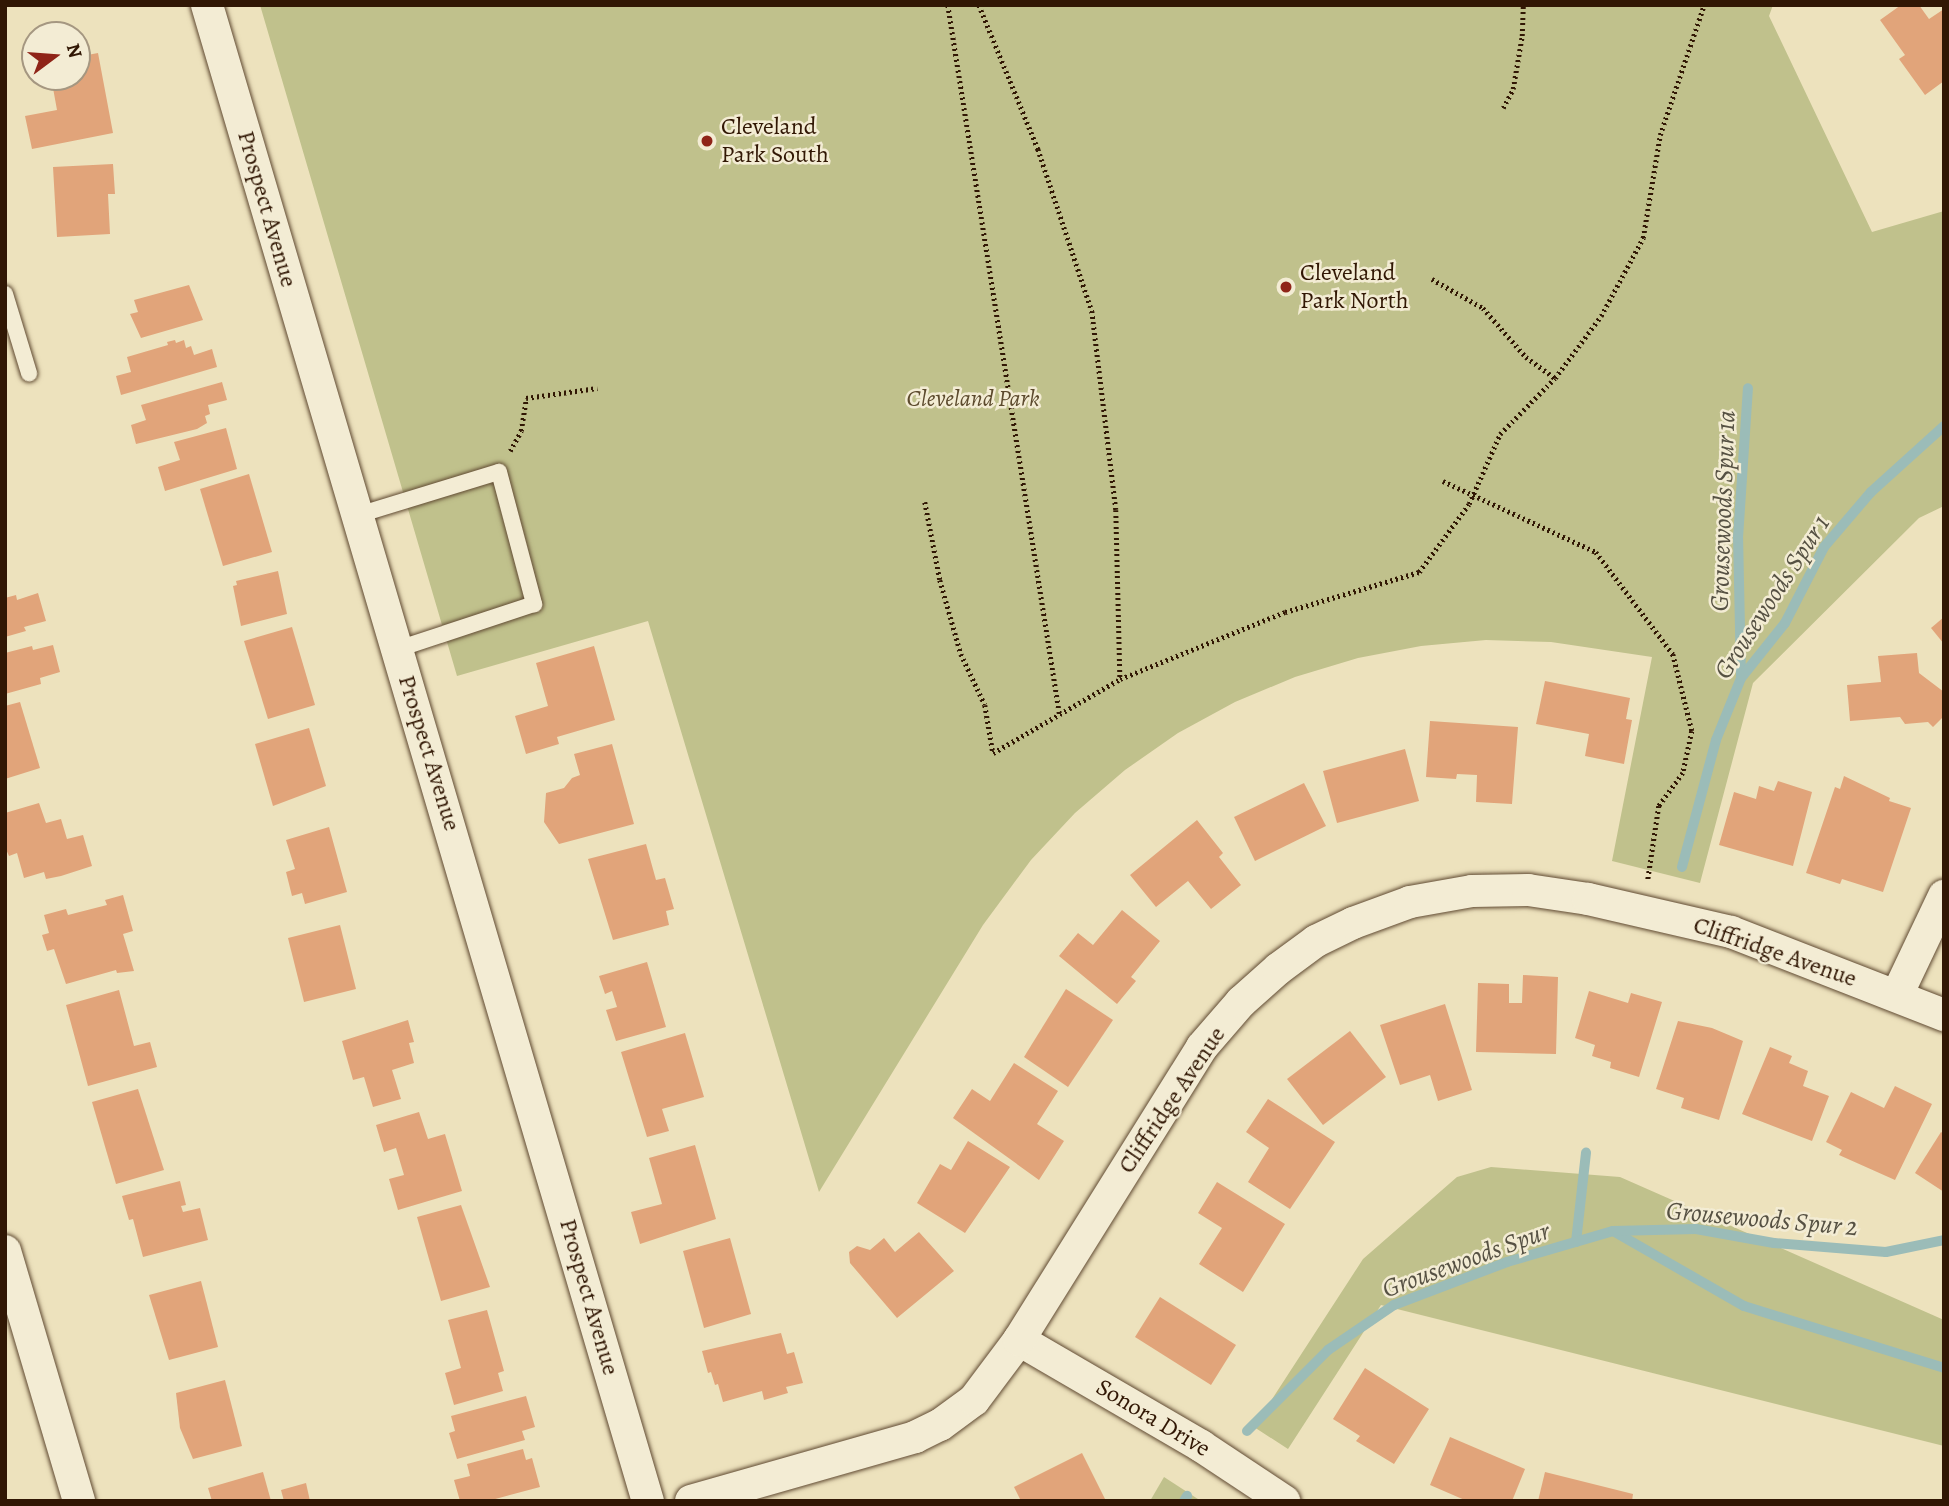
<!DOCTYPE html>
<html>
<head>
<meta charset="utf-8">
<style>
  body { margin:0 }
  #map { position:relative; width:1949px; height:1506px; overflow:hidden; background:#ede2bd; font-family:Alegreya,serif }
  div>[style] { position:absolute }
  .green>* { inset:0; background:#c0c18c }
  .stream>* { height:10px; margin:-5px; padding:0 5px; transform-origin:5px; border-radius:5px; background:#9bbcb8 }
  .building>* { inset:0; background:#e1a47a }
  .path>* { height:4.5px; margin-top:-2.25px; transform-origin:0; background:repeating-linear-gradient(90deg,#311704 0 2px,transparent 0 5.5px) }
  .roads { filter:drop-shadow(0 0 2px #604a32) drop-shadow(0 0 2px #604a32) }
  .lane>* { height:16px; margin:-8px; padding:0 8px; transform-origin:8px; border-radius:8px; background:#f3ecd4 }
  .street>* { height:32px; margin:-16px; padding:0 16px; transform-origin:16px; border-radius:16px; background:#f3ecd4 }
  .dots>* { width:19px; height:19px; translate:-50% -50%; box-sizing:border-box; border:4px solid #f3ecd4; border-radius:50% }
  span { translate:-50% -50%; white-space:nowrap; text-align:center; line-height:1.15; -webkit-text-stroke:5px #f3ecd4; paint-order:stroke }
  .poi-label { font-size:24px; color:#311704 }
  .left { translate:0 -50%; text-align:left }
  .street-label { font-size:24px; color:#311704 }
  .park-label { font-size:24px; color:#5c4a2d; font-style:italic }
  .water-label { font-size:26px; color:#565143; font-style:italic }
  .frame { position:absolute; inset:0; border:7px solid #311704; pointer-events:none }
  .north { position:absolute; left:21px; top:21px; width:70px; height:70px; box-sizing:border-box; background:#f3ecd4; border:2px solid #a59781; border-radius:50%; rotate:74deg; font-size:19px; font-weight:700; line-height:28px; text-align:center; color:#311704 }
  .north::after { content:''; display:block; margin:auto; width:24px; height:32px; background:#8f2418; clip-path:polygon(50% 0,100% 100%,50% 72%,0 100%) }
</style>
</head>
<body>
<div id="map">
  <div class="green">
    <i style="clip-path:polygon(260px 5px,1773px 5px,1769px 16px,1872px 232px,1944px 211px,1944px 506px,1919px 518px,1753px 683px,1700px 883px,1612px 861px,1652px 657px,1551px 642px,1486px 640px,1421px 646px,1358px 658px,1295px 677px,1235px 702px,1178px 733px,1125px 770px,1075px 813px,1031px 860px,983px 925px,819px 1192px,648px 621px,457px 676px)"></i>
    <i style="clip-path:polygon(1491px 1167px,1620px 1177px,1944px 1320px,1944px 1446px,1381px 1305px,1288px 1449px,1254px 1427px,1363px 1259px,1457px 1177px)"></i>
    <i style="clip-path:polygon(1164px 1477px,1201px 1501px,1150px 1501px)"></i>
  </div>
  <div class="stream">
    <i style="left:1741px;top:677px;width:139px;rotate:-91.2deg"></i>
    <i style="left:1738px;top:538px;width:150px;rotate:-86.2deg"></i>
    <i style="left:1682px;top:867px;width:131px;rotate:-75deg"></i>
    <i style="left:1716px;top:740px;width:67px;rotate:-68deg"></i>
    <i style="left:1741px;top:678px;width:70px;rotate:-51.3deg"></i>
    <i style="left:1785px;top:623px;width:85px;rotate:-62.8deg"></i>
    <i style="left:1824px;top:547px;width:72px;rotate:-49.5deg"></i>
    <i style="left:1871px;top:492px;width:98px;rotate:-42.1deg"></i>
    <i style="left:1613px;top:1231px;width:151px;rotate:29.8deg"></i>
    <i style="left:1744px;top:1306px;width:209px;rotate:17.2deg"></i>
    <i style="left:1576px;top:1242px;width:90px;rotate:-83.6deg"></i>
    <i style="left:1247px;top:1431px;width:115px;rotate:-45deg"></i>
    <i style="left:1328px;top:1350px;width:80px;rotate:-34.3deg"></i>
    <i style="left:1394px;top:1305px;width:121px;rotate:-20.8deg"></i>
    <i style="left:1507px;top:1262px;width:110px;rotate:-16.3deg"></i>
    <i style="left:1613px;top:1231px;width:83px;rotate:-1.4deg"></i>
    <i style="left:1696px;top:1229px;width:79px;rotate:10.2deg"></i>
    <i style="left:1774px;top:1243px;width:112px;rotate:4.6deg"></i>
    <i style="left:1886px;top:1252px;width:59px;rotate:-11.7deg"></i>
    <i style="left:1184px;top:1501px;width:6px;rotate:-59deg"></i>
  </div>
  <div class="building">
    <i style="clip-path:polygon(1901px 5px,1919px 5px,1929px 19px,1944px 9px,1944px 81px,1925px 95px,1899px 59px,1905px 55px,1880px 20px)"></i>
    <i style="clip-path:polygon(98px 53px,113px 133px,32px 149px,25px 116px,57px 110px,51px 77px,77px 77px,77px 57px)"></i>
    <i style="clip-path:polygon(113px 164px,115px 194px,108px 194px,110px 234px,57px 237px,53px 167px)"></i>
    <i style="clip-path:polygon(189px 285px,203px 320px,141px 338px,130px 314px,138px 312px,134px 300px)"></i>
    <i style="clip-path:polygon(175px 340px,176px 343px,184px 340px,186px 348px,191px 346px,194px 355px,212px 349px,217px 367px,121px 395px,116px 376px,131px 372px,127px 357px,168px 345px,167px 342px)"></i>
    <i style="clip-path:polygon(222px 382px,227px 400px,208px 405px,210px 414px,205px 416px,207px 423px,197px 429px,136px 444px,131px 425px,146px 420px,141px 405px)"></i>
    <i style="clip-path:polygon(226px 428px,237px 469px,165px 491px,158px 467px,180px 460px,174px 442px)"></i>
    <i style="clip-path:polygon(249px 474px,272px 552px,223px 566px,200px 489px)"></i>
    <i style="clip-path:polygon(278px 571px,287px 614px,241px 626px,233px 586px,237px 585px,236px 581px)"></i>
    <i style="clip-path:polygon(38px 593px,46px 621px,24px 627px,26px 631px,5px 637px,5px 598px,16px 595px,17px 600px)"></i>
    <i style="clip-path:polygon(1944px 617px,1944px 644px,1931px 628px)"></i>
    <i style="clip-path:polygon(292px 627px,315px 705px,268px 719px,244px 641px)"></i>
    <i style="clip-path:polygon(53px 645px,60px 672px,40px 678px,41px 684px,5px 694px,5px 653px,32px 646px,33px 650px)"></i>
    <i style="clip-path:polygon(594px 646px,615px 720px,557px 737px,559px 744px,526px 754px,515px 716px,548px 706px,536px 663px)"></i>
    <i style="clip-path:polygon(1917px 653px,1919px 673px,1944px 692px,1944px 716px,1933px 727px,1928px 722px,1905px 724px,1900px 717px,1850px 721px,1847px 685px,1881px 682px,1878px 656px)"></i>
    <i style="clip-path:polygon(1545px 681px,1630px 698px,1626px 719px,1632px 720px,1624px 764px,1585px 756px,1589px 734px,1536px 724px)"></i>
    <i style="clip-path:polygon(20px 702px,40px 768px,5px 779px,5px 706px)"></i>
    <i style="clip-path:polygon(1430px 721px,1518px 727px,1512px 804px,1476px 802px,1477px 775px,1457px 774px,1456px 779px,1426px 777px)"></i>
    <i style="clip-path:polygon(309px 728px,326px 786px,273px 806px,255px 744px)"></i>
    <i style="clip-path:polygon(612px 744px,634px 824px,559px 844px,544px 822px,546px 793px,564px 788px,572px 778px,580px 775px,574px 754px)"></i>
    <i style="clip-path:polygon(1405px 749px,1419px 801px,1337px 823px,1323px 771px)"></i>
    <i style="clip-path:polygon(1844px 776px,1890px 798px,1889px 801px,1911px 808px,1883px 892px,1842px 879px,1840px 884px,1806px 873px,1835px 787px,1840px 789px)"></i>
    <i style="clip-path:polygon(1778px 781px,1812px 792px,1793px 866px,1719px 845px,1734px 792px,1756px 799px,1759px 786px,1774px 791px)"></i>
    <i style="clip-path:polygon(1304px 783px,1326px 826px,1255px 861px,1234px 817px)"></i>
    <i style="clip-path:polygon(39px 803px,46px 823px,61px 819px,67px 839px,83px 835px,92px 866px,61px 876px,46px 879px,44px 872px,24px 878px,17px 853px,9px 856px,5px 847px,5px 813px)"></i>
    <i style="clip-path:polygon(1197px 820px,1223px 853px,1219px 857px,1241px 885px,1211px 909px,1188px 881px,1156px 907px,1130px 875px)"></i>
    <i style="clip-path:polygon(329px 827px,347px 892px,305px 904px,302px 893px,292px 896px,286px 872px,295px 869px,286px 840px)"></i>
    <i style="clip-path:polygon(646px 844px,656px 880px,665px 878px,674px 909px,666px 911px,669px 925px,613px 940px,588px 859px)"></i>
    <i style="clip-path:polygon(123px 895px,133px 931px,123px 934px,134px 971px,117px 973px,116px 970px,66px 984px,54px 949px,47px 951px,42px 935px,49px 933px,44px 915px,66px 909px,68px 915px,107px 905px,105px 900px)"></i>
    <i style="clip-path:polygon(1122px 910px,1160px 941px,1131px 977px,1136px 981px,1117px 1004px,1059px 956px,1078px 933px,1093px 945px)"></i>
    <i style="clip-path:polygon(340px 925px,356px 989px,304px 1002px,288px 938px)"></i>
    <i style="clip-path:polygon(647px 962px,666px 1027px,616px 1041px,606px 1010px,617px 1007px,612px 991px,605px 994px,599px 976px)"></i>
    <i style="clip-path:polygon(1523px 975px,1558px 977px,1556px 1054px,1476px 1052px,1478px 983px,1509px 984px,1509px 1003px,1522px 1003px)"></i>
    <i style="clip-path:polygon(1066px 989px,1113px 1020px,1068px 1087px,1024px 1057px)"></i>
    <i style="clip-path:polygon(119px 990px,134px 1046px,150px 1042px,157px 1067px,88px 1086px,66px 1005px)"></i>
    <i style="clip-path:polygon(1589px 991px,1628px 1003px,1631px 993px,1662px 1002px,1639px 1077px,1610px 1068px,1611px 1062px,1592px 1056px,1595px 1045px,1575px 1038px)"></i>
    <i style="clip-path:polygon(1445px 1004px,1472px 1090px,1438px 1101px,1430px 1075px,1400px 1085px,1380px 1025px)"></i>
    <i style="clip-path:polygon(408px 1020px,414px 1042px,409px 1043px,414px 1063px,392px 1070px,401px 1099px,373px 1107px,364px 1077px,353px 1080px,342px 1041px)"></i>
    <i style="clip-path:polygon(1678px 1021px,1712px 1028px,1743px 1041px,1719px 1120px,1681px 1108px,1684px 1098px,1656px 1089px)"></i>
    <i style="clip-path:polygon(1350px 1031px,1386px 1077px,1323px 1125px,1287px 1079px)"></i>
    <i style="clip-path:polygon(685px 1033px,704px 1097px,662px 1109px,669px 1131px,647px 1137px,621px 1052px)"></i>
    <i style="clip-path:polygon(1770px 1047px,1792px 1056px,1789px 1063px,1808px 1071px,1803px 1086px,1829px 1096px,1812px 1141px,1742px 1114px)"></i>
    <i style="clip-path:polygon(1014px 1063px,1058px 1091px,1037px 1124px,1064px 1141px,1039px 1180px,953px 1118px,972px 1089px,990px 1101px)"></i>
    <i style="clip-path:polygon(1895px 1086px,1932px 1104px,1895px 1180px,1839px 1155px,1842px 1150px,1826px 1142px,1851px 1092px,1884px 1108px)"></i>
    <i style="clip-path:polygon(138px 1089px,164px 1170px,116px 1184px,92px 1102px)"></i>
    <i style="clip-path:polygon(1268px 1099px,1335px 1142px,1290px 1209px,1248px 1182px,1269px 1148px,1246px 1132px)"></i>
    <i style="clip-path:polygon(419px 1112px,428px 1139px,445px 1134px,462px 1191px,398px 1210px,389px 1179px,404px 1175px,396px 1148px,384px 1152px,376px 1125px)"></i>
    <i style="clip-path:polygon(1941px 1132px,1944px 1134px,1944px 1192px,1915px 1173px)"></i>
    <i style="clip-path:polygon(968px 1141px,1010px 1167px,965px 1233px,917px 1203px,940px 1164px,951px 1170px)"></i>
    <i style="clip-path:polygon(695px 1145px,716px 1219px,640px 1244px,631px 1212px,662px 1204px,649px 1158px)"></i>
    <i style="clip-path:polygon(180px 1181px,186px 1205px,181px 1206px,183px 1212px,200px 1208px,208px 1240px,143px 1257px,133px 1219px,129px 1220px,122px 1196px)"></i>
    <i style="clip-path:polygon(1217px 1182px,1285px 1224px,1243px 1292px,1199px 1264px,1222px 1228px,1198px 1213px)"></i>
    <i style="clip-path:polygon(461px 1205px,490px 1287px,441px 1301px,417px 1217px)"></i>
    <i style="clip-path:polygon(919px 1232px,954px 1271px,897px 1318px,850px 1263px,849px 1252px,857px 1246px,870px 1250px,884px 1238px,895px 1252px)"></i>
    <i style="clip-path:polygon(730px 1238px,751px 1314px,704px 1328px,683px 1251px)"></i>
    <i style="clip-path:polygon(201px 1281px,218px 1347px,169px 1360px,149px 1295px)"></i>
    <i style="clip-path:polygon(1160px 1297px,1236px 1345px,1211px 1385px,1135px 1337px)"></i>
    <i style="clip-path:polygon(487px 1310px,504px 1371px,498px 1373px,503px 1391px,454px 1405px,445px 1373px,461px 1368px,448px 1320px)"></i>
    <i style="clip-path:polygon(781px 1333px,787px 1354px,794px 1352px,803px 1383px,786px 1387px,788px 1393px,764px 1400px,762px 1391px,723px 1402px,718px 1384px,715px 1385px,711px 1372px,708px 1373px,702px 1351px)"></i>
    <i style="clip-path:polygon(1365px 1368px,1429px 1409px,1394px 1464px,1356px 1441px,1360px 1436px,1333px 1419px)"></i>
    <i style="clip-path:polygon(225px 1380px,242px 1446px,193px 1459px,180px 1428px,176px 1393px)"></i>
    <i style="clip-path:polygon(526px 1396px,535px 1427px,522px 1431px,525px 1440px,457px 1459px,449px 1433px,455px 1431px,451px 1416px)"></i>
    <i style="clip-path:polygon(1450px 1437px,1525px 1469px,1512px 1501px,1467px 1501px,1430px 1485px)"></i>
    <i style="clip-path:polygon(523px 1449px,526px 1460px,532px 1458px,540px 1487px,488px 1501px,460px 1501px,454px 1480px,470px 1476px,467px 1464px)"></i>
    <i style="clip-path:polygon(1082px 1453px,1106px 1501px,1021px 1501px,1014px 1487px)"></i>
    <i style="clip-path:polygon(263px 1472px,271px 1501px,212px 1501px,208px 1488px)"></i>
    <i style="clip-path:polygon(1545px 1472px,1633px 1494px,1632px 1501px,1538px 1501px)"></i>
    <i style="clip-path:polygon(306px 1483px,310px 1501px,284px 1501px,281px 1490px)"></i>
  </div>
  <div class="path">
    <i style="left:948px;top:5px;width:720px;rotate:81.05deg"></i>
    <i style="left:979px;top:5px;width:156px;rotate:67.7deg"></i>
    <i style="left:1038px;top:149px;width:171px;rotate:71.6deg"></i>
    <i style="left:1092px;top:311px;width:200px;rotate:83.1deg"></i>
    <i style="left:1116px;top:510px;width:169px;rotate:88.6deg"></i>
    <i style="left:1503px;top:108px;width:21px;rotate:-62deg"></i>
    <i style="left:1513px;top:89px;width:54px;rotate:-80.4deg"></i>
    <i style="left:1522px;top:36px;width:31px;rotate:-88deg"></i>
    <i style="left:1432px;top:279px;width:59px;rotate:29.6deg"></i>
    <i style="left:1483px;top:308px;width:65px;rotate:48.7deg"></i>
    <i style="left:1526px;top:357px;width:36px;rotate:36deg"></i>
    <i style="left:1555px;top:378px;width:77px;rotate:-53.4deg"></i>
    <i style="left:1601px;top:316px;width:89px;rotate:-61.7deg"></i>
    <i style="left:1643px;top:238px;width:104px;rotate:-80.6deg"></i>
    <i style="left:1660px;top:135px;width:137px;rotate:-71.3deg"></i>
    <i style="left:510px;top:451px;width:23px;rotate:-61deg"></i>
    <i style="left:521px;top:431px;width:33px;rotate:-81deg"></i>
    <i style="left:526px;top:398px;width:72px;rotate:-8deg"></i>
    <i style="left:1443px;top:481px;width:169px;rotate:24.9deg"></i>
    <i style="left:1596px;top:552px;width:128px;rotate:53deg"></i>
    <i style="left:1673px;top:654px;width:79px;rotate:76.1deg"></i>
    <i style="left:1692px;top:731px;width:43px;rotate:102.1deg"></i>
    <i style="left:1683px;top:773px;width:41px;rotate:126deg"></i>
    <i style="left:1659px;top:806px;width:75px;rotate:98.5deg"></i>
    <i style="left:925px;top:502px;width:79px;rotate:79.1deg"></i>
    <i style="left:940px;top:580px;width:77px;rotate:74.2deg"></i>
    <i style="left:961px;top:654px;width:56px;rotate:64.8deg"></i>
    <i style="left:985px;top:705px;width:49px;rotate:80.5deg"></i>
    <i style="left:993px;top:753px;width:147px;rotate:-30.2deg"></i>
    <i style="left:1120px;top:679px;width:178px;rotate:-22.1deg"></i>
    <i style="left:1285px;top:612px;width:140px;rotate:-16.6deg"></i>
    <i style="left:1419px;top:572px;width:84px;rotate:-53.7deg"></i>
    <i style="left:1469px;top:504px;width:77px;rotate:-66.1deg"></i>
    <i style="left:1500px;top:434px;width:78px;rotate:-45.5deg"></i>
  </div>
  <div class="roads">
    <div class="lane">
      <i style="left:5px;top:294px;width:83px;rotate:73.1deg"></i>
      <i style="left:358px;top:515px;width:147px;rotate:-17deg"></i>
      <i style="left:499px;top:472px;width:137px;rotate:75.1deg"></i>
      <i style="left:534px;top:604px;width:143px;rotate:161.7deg"></i>
    </div>
    <div class="street">
      <i style="left:207px;top:5px;width:1560px;rotate:73.58deg"></i>
      <i style="left:1897px;top:995px;width:110px;rotate:-64.6deg"></i>
      <i style="left:5px;top:1251px;width:261px;rotate:73.5deg"></i>
      <i style="left:1019px;top:1340px;width:211px;rotate:30.2deg"></i>
      <i style="left:1201px;top:1446px;width:100px;rotate:33.5deg"></i>
      <i style="left:691px;top:1501px;width:233px;rotate:-15.9deg"></i>
      <i style="left:915px;top:1437px;width:28px;rotate:-26deg"></i>
      <i style="left:940px;top:1425px;width:42px;rotate:-36.3deg"></i>
      <i style="left:974px;top:1400px;width:75px;rotate:-53.1deg"></i>
      <i style="left:1019px;top:1340px;width:345px;rotate:-58deg"></i>
      <i style="left:1202px;top:1047px;width:60px;rotate:-49.1deg"></i>
      <i style="left:1241px;top:1002px;width:50px;rotate:-41.7deg"></i>
      <i style="left:1278px;top:969px;width:47px;rotate:-36.4deg"></i>
      <i style="left:1316px;top:941px;width:41px;rotate:-25.9deg"></i>
      <i style="left:1353px;top:923px;width:61px;rotate:-20.2deg"></i>
      <i style="left:1410px;top:902px;width:63px;rotate:-10.1deg"></i>
      <i style="left:1472px;top:891px;width:56px;rotate:-1deg"></i>
      <i style="left:1528px;top:890px;width:61px;rotate:8.5deg"></i>
      <i style="left:1588px;top:899px;width:147px;rotate:13deg"></i>
      <i style="left:1731px;top:932px;width:229px;rotate:21.3deg"></i>
    </div>
  </div>
  <div class="dots">
    <i style="left:707px;top:141px;background:#8f2418"></i>
    <i style="left:1286px;top:287px;background:#8f2418"></i>
  </div>
  <div class="poi-label">
    <span class="left" style="left:721px;top:141px">Cleveland<br>Park South</span>
    <span class="left" style="left:1300px;top:287px">Cleveland<br>Park North</span>
  </div>
  <div class="street-label">
    <span style="left:267px;top:209px;rotate:74deg">Prospect Avenue</span>
    <span style="left:429px;top:753px;rotate:73deg">Prospect Avenue</span>
    <span style="left:1775px;top:952px;rotate:19deg">Cliffridge Avenue</span>
    <span style="left:1172px;top:1100px;rotate:-56deg">Cliffridge Avenue</span>
    <span style="left:589px;top:1297px;rotate:74deg">Prospect Avenue</span>
    <span style="left:1153px;top:1418px;rotate:31deg">Sonora Drive</span>
  </div>
  <div class="park-label">
    <span style="left:973px;top:399px">Cleveland Park</span>
  </div>
  <div class="water-label">
    <span style="left:1723px;top:511px;rotate:-88deg">Grousewoods Spur 1a</span>
    <span style="left:1772px;top:597px;rotate:-57deg">Grousewoods Spur 1</span>
    <span style="left:1762px;top:1219px;rotate:5deg">Grousewoods Spur 2</span>
    <span style="left:1466px;top:1260px;rotate:-20deg">Grousewoods Spur</span>
  </div>
  <div class="frame"></div>
  <div class="north">N</div>
</div>
</body>
</html>
